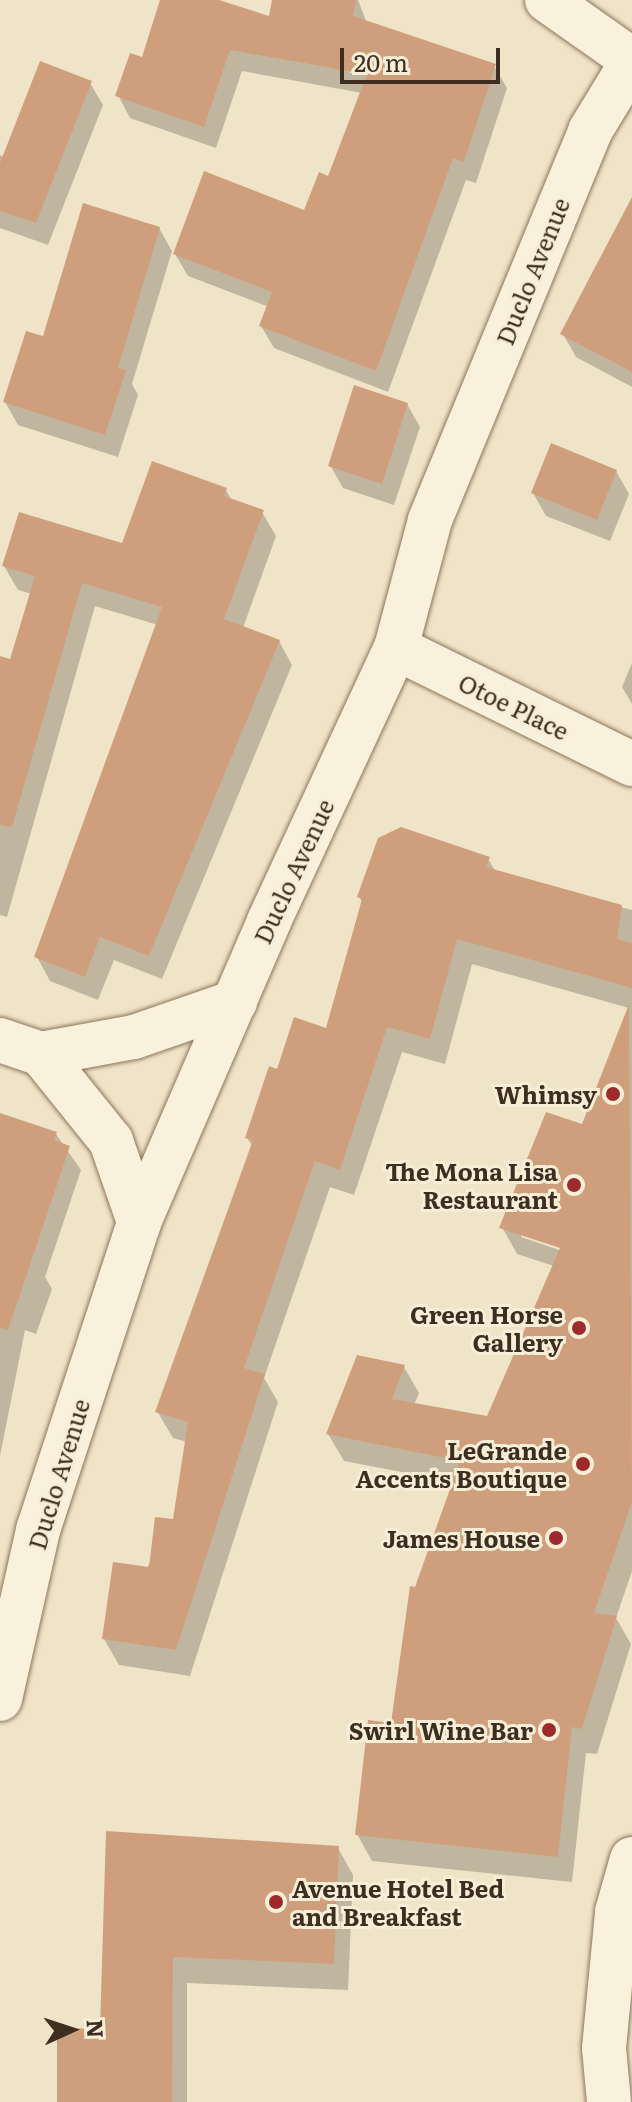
<!DOCTYPE html>
<html>
<head>
<meta charset="utf-8">
<style>
  body { margin:0 }
  #map { position:relative; width:632px; height:2102px; overflow:hidden; background:#f0e4c8; font-family:Literata,serif }
  div>[style] { position:absolute }
  .shadow>* { inset:0; background:#0003 }
  .building>* { inset:0; background:#cf9f7d }
  .roads { filter:drop-shadow(0 0 2px #8d765c) drop-shadow(0 0 2px #8d765c) }
  .minor>* { height:44px; margin:-22px; padding:0 22px; transform-origin:22px; border-radius:22px; background:#faf1dc }
  .secondary>* { height:44px; margin:-22px; padding:0 22px; transform-origin:22px; border-radius:22px; background:#faf1dc }
  .dots>* { width:22px; height:22px; translate:-50% -50%; box-sizing:border-box; border:4px solid #f7eed8; border-radius:50% }
  span { translate:-50% -50%; white-space:nowrap; text-align:center; line-height:1.15; -webkit-text-stroke:6px #f7eed8; paint-order:stroke }
  .street-label { font-size:24px; color:#3d2e20 }
  .poi-label { font-size:24px; color:#3d2e20; font-weight:700 }
  .right { translate:-100% -50%; text-align:right }
  .left { translate:0 -50%; text-align:left }
  .north { position:absolute; left:32px; top:1990px; width:80px; height:80px; -webkit-text-stroke:6px #f7eed8; paint-order:stroke; rotate:87deg; font-size:22px; font-weight:700; line-height:32px; text-align:center; color:#3d2e20 }
  .north::after { content:''; display:block; margin:auto; width:28px; height:36px; background:#3d2e20; clip-path:polygon(50% 0,100% 100%,50% 72%,0 100%) }
  .scale { position:absolute; left:340px; top:48px; width:160px; height:36px; box-sizing:border-box; border:4px solid #3d2e20; border-top:0; padding-left:10px; font-size:24px; line-height:28px; white-space:nowrap; color:#3d2e20; -webkit-text-stroke:6px #f7eed8; paint-order:stroke }
</style>
</head>
<body>
<div id="map">
  <div class="shadow">
    <i style="clip-path:polygon(162px 0,212px 0,271px 19px,274px 0,358px 0,367px 23px,494px 66px,507px 88px,476px 183px,466px 180px,388px 392px,274px 348px,261px 326px,269px 307px,188px 276px,175px 254px,306px 212px,329px 178px,362px 93px,242px 71px,216px 148px,130px 118px,118px 95px,143px 60px)"></i>
    <i style="clip-path:polygon(90px 83px,103px 105px,48px 245px,0 228px,0 155px,4px 157px)"></i>
    <i style="clip-path:polygon(159px 228px,172px 251px,132px 384px,138px 395px,118px 457px,18px 425px,5px 402px)"></i>
    <i style="clip-path:polygon(632px 236px,632px 387px,576px 357px,563px 334px,595px 267px)"></i>
    <i style="clip-path:polygon(407px 404px,420px 427px,394px 505px,343px 488px,330px 465px)"></i>
    <i style="clip-path:polygon(616px 471px,629px 494px,610px 541px,546px 516px,533px 493px)"></i>
    <i style="clip-path:polygon(226px 490px,232px 501px,262px 512px,276px 536px,243px 628px,279px 641px,292px 665px,162px 979px,114px 960px,98px 1000px,50px 981px,37px 957px,158px 625px,95px 606px,7px 917px,0 915px,0 658px,11px 662px,32px 594px,18px 590px,4px 566px,124px 545px)"></i>
    <i style="clip-path:polygon(632px 663px,632px 704px,622px 687px)"></i>
    <i style="clip-path:polygon(evenodd,488px 859px,496px 872px,632px 910px,632px 1571px,616px 1618px,631px 1644px,597px 1754px,586px 1753px,572px 1882px,372px 1861px,357px 1834px,393px 1725px,416px 1589px,454px 1482px,344px 1461px,328px 1434px,404px 1367px,419px 1393px,414px 1405px,488px 1418px,554px 1266px,517px 1254px,502px 1227px,584px 1127px,629px 1008px,472px 964px,445px 1064px,402px 1052px,354px 1195px,330px 1187px,264px 1378px,278px 1402px,190px 1676px,119px 1665px,104px 1639px,175px 1521px,187px 1442px,173px 1438px,157px 1411px,253px 1147px,247px 1138px,278px 1071px,327px 1031px,363px 903px,359px 897px,488px 859px,521px 1233px,570px 1249px,568px 1253px,521px 1237px,521px 1233px)"></i>
    <i style="clip-path:polygon(0 1115px,56px 1134px,81px 1170px,45px 1277px,52px 1289px,36px 1334px,25px 1330px,0 1456px)"></i>
    <i style="clip-path:polygon(108px 1833px,338px 1848px,353px 1875px,348px 1990px,187px 1983px,187px 2102px,59px 2102px,102px 2030px)"></i>
  </div>
  <div class="building">
    <i style="clip-path:polygon(160px 0,219px 0,269px 16px,272px 0,356px 0,353px 16px,496px 64px,464px 162px,453px 158px,376px 371px,259px 326px,272px 292px,173px 254px,204px 171px,304px 210px,319px 172px,328px 176px,367px 74px,230px 50px,204px 127px,115px 96px,130px 53px,142px 57px)"></i>
    <i style="clip-path:polygon(40px 61px,92px 81px,36px 223px,0 211px,0 163px)"></i>
    <i style="clip-path:polygon(632px 197px,632px 372px,560px 334px)"></i>
    <i style="clip-path:polygon(83px 203px,160px 227px,118px 368px,126px 370px,105px 435px,3px 402px,26px 331px,43px 336px)"></i>
    <i style="clip-path:polygon(354px 385px,408px 403px,382px 484px,328px 466px)"></i>
    <i style="clip-path:polygon(551px 443px,617px 470px,597px 520px,531px 493px)"></i>
    <i style="clip-path:polygon(152px 461px,227px 488px,224px 496px,264px 510px,224px 619px,280px 640px,149px 956px,100px 937px,85px 977px,34px 957px,162px 607px,82px 583px,12px 827px,0 825px,0 656px,10px 659px,35px 576px,2px 566px,19px 512px,122px 543px)"></i>
    <i style="clip-path:polygon(401px 827px,490px 857px,486px 867px,622px 905px,617px 939px,632px 943px,632px 988px,457px 939px,430px 1039px,387px 1027px,340px 1170px,315px 1161px,244px 1368px,265px 1374px,176px 1650px,102px 1639px,113px 1562px,149px 1567px,155px 1517px,173px 1519px,188px 1422px,155px 1412px,253px 1140px,245px 1138px,269px 1066px,277px 1069px,294px 1017px,326px 1028px,362px 899px,357px 897px,378px 838px)"></i>
    <i style="clip-path:polygon(629px 1004px,632px 1502px,594px 1613px,617px 1616px,582px 1729px,572px 1727px,558px 1857px,355px 1835px,368px 1720px,391px 1723px,410px 1586px,415px 1587px,460px 1461px,326px 1434px,357px 1355px,405px 1365px,392px 1399px,487px 1416px,560px 1248px,499px 1228px,546px 1112px,582px 1124px)"></i>
    <i style="clip-path:polygon(0 1113px,57px 1132px,54px 1140px,70px 1146px,8px 1330px,0 1328px)"></i>
    <i style="clip-path:polygon(106px 1831px,339px 1846px,334px 1964px,173px 1957px,172px 2102px,57px 2102px,57px 2029px,100px 2028px)"></i>
  </div>
  <div class="roads">
    <div class="minor">
      <i style="left:547px;top:0;width:104px;rotate:35.2deg"></i>
      <i style="left:396px;top:648px;width:263px;rotate:26.2deg"></i>
      <i style="left:0;top:1040px;width:43px;rotate:18.9deg"></i>
      <i style="left:41px;top:1054px;width:95px;rotate:-10.4deg"></i>
      <i style="left:134px;top:1037px;width:107px;rotate:-19.1deg"></i>
      <i style="left:41px;top:1054px;width:112px;rotate:51.2deg"></i>
      <i style="left:111px;top:1141px;width:86px;rotate:70.9deg"></i>
      <i style="left:0;top:1699px;width:173px;rotate:-77.3deg"></i>
      <i style="left:38px;top:1530px;width:324px;rotate:-71.8deg"></i>
      <i style="left:139px;top:1222px;width:328px;rotate:-66.6deg"></i>
      <i style="left:269px;top:921px;width:301px;rotate:-65.1deg"></i>
      <i style="left:396px;top:648px;width:132px;rotate:-75.1deg"></i>
      <i style="left:430px;top:520px;width:421px;rotate:-67.6deg"></i>
      <i style="left:590px;top:131px;width:81px;rotate:-58.7deg"></i>
    </div>
    <div class="secondary">
      <i style="left:609px;top:2102px;width:54px;rotate:-95.3deg"></i>
      <i style="left:604px;top:2048px;width:137px;rotate:-84.5deg"></i>
      <i style="left:617px;top:1912px;width:55px;rotate:-74.2deg"></i>
    </div>
  </div>
  <div class="dots">
    <i style="left:613px;top:1094px;background:#9e2a2b"></i>
    <i style="left:574px;top:1185px;background:#9e2a2b"></i>
    <i style="left:579px;top:1328px;background:#9e2a2b"></i>
    <i style="left:583px;top:1464px;background:#9e2a2b"></i>
    <i style="left:556px;top:1538px;background:#9e2a2b"></i>
    <i style="left:549px;top:1730px;background:#9e2a2b"></i>
    <i style="left:276px;top:1902px;background:#9e2a2b"></i>
  </div>
  <div class="street-label">
    <span style="left:532px;top:271px;rotate:-68deg">Duclo Avenue</span>
    <span style="left:514px;top:706px;rotate:26deg">Otoe Place</span>
    <span style="left:293px;top:871px;rotate:-65deg">Duclo Avenue</span>
    <span style="left:58px;top:1474px;rotate:-73deg">Duclo Avenue</span>
  </div>
  <div class="poi-label">
    <span class="right" style="left:597px;top:1094px">Whimsy</span>
    <span class="right" style="left:558px;top:1185px">The Mona Lisa<br>Restaurant</span>
    <span class="right" style="left:563px;top:1328px">Green Horse<br>Gallery</span>
    <span class="right" style="left:567px;top:1464px">LeGrande<br>Accents Boutique</span>
    <span class="right" style="left:540px;top:1538px">James House</span>
    <span class="right" style="left:533px;top:1730px">Swirl Wine Bar</span>
    <span class="left" style="left:292px;top:1902px">Avenue Hotel Bed<br>and Breakfast</span>
  </div>
  <div class="north">N</div>
  <div class="scale">20 m</div>
</div>
</body>
</html>
